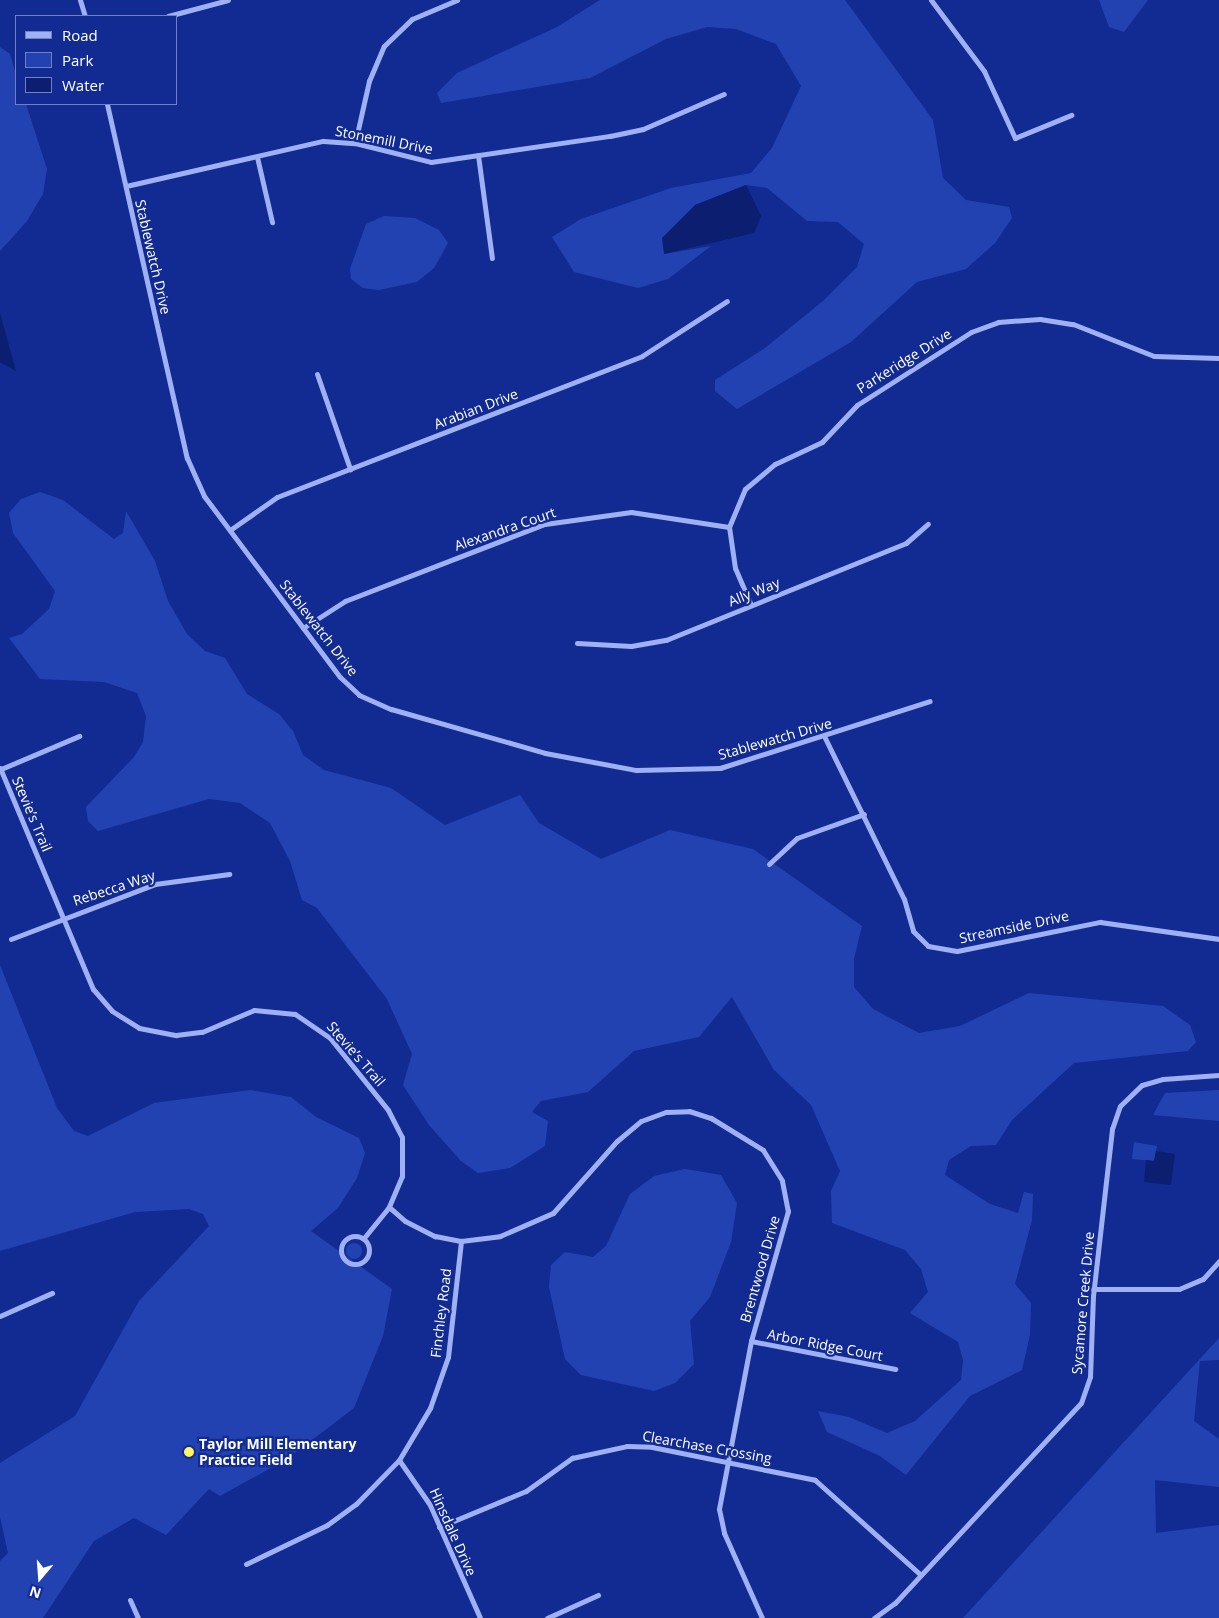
<!DOCTYPE html>
<html>
<head>
<meta charset="utf-8">
<style>
  body { margin:0 }
  #map { position:relative; width:1219px; height:1618px; overflow:hidden; background:#122b93; font-family:"Open Sans",sans-serif }
  div>[style] { position:absolute }
  .green>* { inset:0; background:#2342b2 }
  .round { border-radius:50% }
  .water>* { inset:0; background:#0b1e6f }
  .minor>* { height:5px; margin:-2.5px; padding:0 2.5px; transform-origin:2.5px; border-radius:2.5px; background:#9fb1f3 }
  .minor>.ring { margin:-2.5px; padding:0; box-sizing:content-box; background:none; border:5px solid #9fb1f3; border-radius:50% }
  .dots>* { width:14px; height:14px; translate:-50% -50%; box-sizing:border-box; border:2px solid #122b93; border-radius:50% }
  span { translate:-50% -50%; white-space:nowrap; text-align:center; line-height:1.15; -webkit-text-stroke:4.5px #122b93; paint-order:stroke }
  .street-label { font-size:14px; color:#fff }
  .poi-label { font-size:14px; color:#fff; font-weight:700 }
  .left { translate:0 -50%; text-align:left }
  .legend { position:absolute; left:15px; top:15px; width:162px; height:90px; box-sizing:border-box; background:#122b93; border:1px solid #7180be; margin:0; padding:6px 9px; list-style:none; font-size:15px; color:#fff }
  .legend li { display:flex; align-items:center; gap:10px; height:25px }
  .legend b { width:25px; border:1px solid #7180be }
  .north { position:absolute; left:15px; top:1553px; width:50px; height:50px; -webkit-text-stroke:4px #122b93; paint-order:stroke; rotate:198deg; font-size:14px; font-weight:700; line-height:20px; text-align:center; color:#fff }
  .north::after { content:''; display:block; margin:auto; width:18px; height:22px; background:#fff; clip-path:polygon(50% 0,100% 100%,50% 72%,0 100%) }
</style>
</head>
<body>
<div id="map">
  <div class="green">
    <i style="clip-path:polygon(600px 0,845px 0,933px 120px,943px 178px,966px 200px,1009px 207px,1012px 218px,995px 243px,966px 269px,917px 282px,851px 342px,737px 409px,715px 391px,715px 380px,765px 348px,823px 301px,857px 267px,864px 244px,838px 222px,807px 221px,767px 188px,746px 185px,695px 205px,664px 254px,711px 246px,668px 279px,638px 288px,574px 272px,552px 237px,581px 219px,671px 188px,751px 173px,772px 148px,801px 86px,776px 44px,736px 29px,707px 27px,666px 39px,590px 78px,441px 103px,437px 93px,457px 73px,557px 27px)"></i>
    <i style="clip-path:polygon(1099px 0,1148px 0,1124px 32px,1109px 27px)"></i>
    <i style="clip-path:polygon(0 47px,10px 54px,16px 75px,16px 104px,26px 104px,47px 169px,43px 194px,27px 221px,0 251px)"></i>
    <i style="clip-path:polygon(384px 216px,415px 218px,439px 230px,448px 243px,434px 268px,417px 282px,379px 290px,363px 288px,351px 279px,350px 269px,366px 224px)"></i>
    <i style="clip-path:polygon(40px 492px,63px 500px,114px 539px,123px 533px,126px 511px,155px 561px,168px 601px,187px 634px,205px 651px,225px 658px,247px 694px,279px 714px,293px 731px,303px 755px,324px 770px,391px 788px,445px 825px,520px 795px,539px 823px,601px 859px,670px 830px,753px 849px,862px 926px,854px 959px,854px 987px,873px 1009px,919px 1033px,960px 1026px,1029px 993px,1163px 1006px,1190px 1025px,1196px 1042px,1188px 1051px,1074px 1063px,1012px 1120px,996px 1145px,971px 1146px,949px 1160px,945px 1175px,990px 1204px,1018px 1213px,1024px 1192px,1033px 1194px,1032px 1220px,1015px 1284px,1031px 1303px,1030px 1335px,1022px 1370px,970px 1396px,906px 1475px,880px 1456px,827px 1432px,818px 1411px,849px 1417px,887px 1433px,915px 1421px,961px 1380px,963px 1360px,958px 1342px,910px 1313px,928px 1292px,921px 1269px,905px 1250px,832px 1223px,831px 1191px,840px 1171px,811px 1105px,774px 1070px,732px 997px,699px 1037px,634px 1051px,588px 1092px,541px 1101px,532px 1112px,548px 1121px,545px 1146px,510px 1168px,478px 1173px,461px 1161px,429px 1125px,403px 1085px,412px 1054px,387px 999px,317px 908px,302px 900px,290px 861px,270px 823px,240px 803px,209px 799px,98px 831px,88px 821px,86px 807px,134px 757px,143px 742px,146px 716px,137px 693px,104px 682px,40px 679px,9px 638px,22px 634px,49px 609px,55px 591px,13px 533px,9px 513px,21px 499px)"></i>
    <i style="clip-path:polygon(0 965px,57px 1108px,74px 1131px,88px 1136px,154px 1103px,250px 1090px,291px 1097px,316px 1117px,359px 1138px,365px 1153px,357px 1178px,338px 1208px,311px 1231px,392px 1289px,383px 1336px,354px 1408px,287px 1459px,220px 1496px,209px 1489px,166px 1535px,134px 1518px,94px 1541px,43px 1618px,0 1618px,0 1561px,8px 1553px,0 1517px,0 1463px,75px 1416px,139px 1301px,209px 1226px,203px 1214px,189px 1209px,135px 1212px,0 1251px)"></i>
    <i style="clip-path:polygon(1219px 1090px,1219px 1121px,1153px 1115px,1165px 1093px)"></i>
    <i style="clip-path:polygon(1134px 1142px,1157px 1146px,1154px 1161px,1132px 1159px)"></i>
    <i style="clip-path:polygon(685px 1169px,721px 1175px,737px 1203px,731px 1242px,710px 1297px,690px 1321px,694px 1364px,675px 1383px,654px 1391px,581px 1375px,565px 1359px,549px 1287px,551px 1265px,565px 1252px,593px 1257px,606px 1246px,630px 1194px,654px 1176px)"></i>
    <i class="round" style="left:346px;top:1243px;width:16px;height:16px"></i>
    <i style="clip-path:polygon(1219px 1338px,1219px 1360px,1200px 1361px,1194px 1421px,1219px 1439px,1219px 1487px,1155px 1480px,1156px 1533px,1219px 1525px,1219px 1618px,963px 1618px)"></i>
  </div>
  <div class="water">
    <i style="clip-path:polygon(746px 185px,761px 216px,754px 233px,664px 254px,662px 238px,695px 205px)"></i>
    <i style="clip-path:polygon(0 313px,16px 371px,0 362px)"></i>
    <i style="clip-path:polygon(1156px 1151px,1175px 1154px,1171px 1185px,1144px 1182px,1146px 1160px,1154px 1161px)"></i>
  </div>
  <div class="minor">
    <i style="left:80px;top:0;width:17px;rotate:73deg"></i>
    <i style="left:931px;top:0;width:89px;rotate:53.3deg"></i>
    <i style="left:984px;top:71px;width:74px;rotate:65.2deg"></i>
    <i style="left:1015px;top:138px;width:61px;rotate:-22.3deg"></i>
    <i style="left:168px;top:16px;width:62px;rotate:-14.9deg"></i>
    <i style="left:107px;top:104px;width:363px;rotate:77.3deg"></i>
    <i style="left:187px;top:458px;width:42px;rotate:65.9deg"></i>
    <i style="left:204px;top:496px;width:226px;rotate:53.1deg"></i>
    <i style="left:340px;top:677px;width:26px;rotate:43deg"></i>
    <i style="left:359px;top:695px;width:35px;rotate:24deg"></i>
    <i style="left:391px;top:709px;width:160px;rotate:15.9deg"></i>
    <i style="left:545px;top:753px;width:93px;rotate:10.6deg"></i>
    <i style="left:636px;top:770px;width:84px;rotate:-1.4deg"></i>
    <i style="left:720px;top:768px;width:220px;rotate:-17.7deg"></i>
    <i style="left:355px;top:143px;width:64px;rotate:-77.3deg"></i>
    <i style="left:369px;top:81px;width:38px;rotate:-67deg"></i>
    <i style="left:384px;top:46px;width:39px;rotate:-44deg"></i>
    <i style="left:412px;top:19px;width:49px;rotate:-22.9deg"></i>
    <i style="left:478px;top:155px;width:104px;rotate:82.3deg"></i>
    <i style="left:257px;top:157px;width:67px;rotate:77deg"></i>
    <i style="left:126px;top:186px;width:202px;rotate:-12.9deg"></i>
    <i style="left:323px;top:141px;width:32px;rotate:4deg"></i>
    <i style="left:355px;top:143px;width:78px;rotate:14deg"></i>
    <i style="left:431px;top:162px;width:181px;rotate:-8.3deg"></i>
    <i style="left:610px;top:136px;width:34px;rotate:-12deg"></i>
    <i style="left:643px;top:129px;width:88px;rotate:-23.4deg"></i>
    <i style="left:317px;top:374px;width:101px;rotate:70.8deg"></i>
    <i style="left:230px;top:530px;width:57px;rotate:-35.1deg"></i>
    <i style="left:277px;top:497px;width:391px;rotate:-21.1deg"></i>
    <i style="left:642px;top:356px;width:101px;rotate:-32.9deg"></i>
    <i style="left:751px;top:605px;width:40px;rotate:-113.4deg"></i>
    <i style="left:735px;top:568px;width:41px;rotate:-98.3deg"></i>
    <i style="left:729px;top:527px;width:41px;rotate:-67.2deg"></i>
    <i style="left:745px;top:489px;width:39px;rotate:-40deg"></i>
    <i style="left:775px;top:464px;width:52px;rotate:-25.1deg"></i>
    <i style="left:822px;top:442px;width:51px;rotate:-46.6deg"></i>
    <i style="left:857px;top:405px;width:135px;rotate:-32.6deg"></i>
    <i style="left:971px;top:332px;width:29px;rotate:-20deg"></i>
    <i style="left:998px;top:322px;width:42px;rotate:-4.1deg"></i>
    <i style="left:1040px;top:319px;width:33px;rotate:9deg"></i>
    <i style="left:1073px;top:324px;width:87px;rotate:21.6deg"></i>
    <i style="left:1154px;top:356px;width:65px;rotate:1.8deg"></i>
    <i style="left:303px;top:628px;width:50px;rotate:-32.7deg"></i>
    <i style="left:345px;top:601px;width:214px;rotate:-21.1deg"></i>
    <i style="left:545px;top:524px;width:87px;rotate:-7.9deg"></i>
    <i style="left:631px;top:512px;width:99px;rotate:8.7deg"></i>
    <i style="left:577px;top:643px;width:54px;rotate:3.2deg"></i>
    <i style="left:631px;top:646px;width:36px;rotate:-10deg"></i>
    <i style="left:666px;top:640px;width:259px;rotate:-22deg"></i>
    <i style="left:906px;top:543px;width:29px;rotate:-41deg"></i>
    <i style="left:825px;top:738px;width:179px;rotate:63.9deg"></i>
    <i style="left:904px;top:899px;width:33px;rotate:74deg"></i>
    <i style="left:913px;top:931px;width:21px;rotate:45deg"></i>
    <i style="left:928px;top:946px;width:29px;rotate:10deg"></i>
    <i style="left:957px;top:951px;width:146px;rotate:-11.5deg"></i>
    <i style="left:1100px;top:922px;width:120px;rotate:8.1deg"></i>
    <i style="left:0;top:768px;width:240px;rotate:67.2deg"></i>
    <i style="left:93px;top:989px;width:29px;rotate:49deg"></i>
    <i style="left:112px;top:1011px;width:32px;rotate:32deg"></i>
    <i style="left:139px;top:1028px;width:38px;rotate:11deg"></i>
    <i style="left:176px;top:1035px;width:26px;rotate:-7deg"></i>
    <i style="left:202px;top:1032px;width:56px;rotate:-22.9deg"></i>
    <i style="left:254px;top:1010px;width:41px;rotate:5.6deg"></i>
    <i style="left:295px;top:1014px;width:42px;rotate:34.4deg"></i>
    <i style="left:330px;top:1038px;width:92px;rotate:51.1deg"></i>
    <i style="left:388px;top:1110px;width:30px;rotate:63deg"></i>
    <i style="left:402px;top:1137px;width:39px;rotate:90deg"></i>
    <i style="left:402px;top:1176px;width:34px;rotate:113deg"></i>
    <i style="left:389px;top:1207px;width:38px;rotate:129deg"></i>
    <i style="left:1px;top:769px;width:85px;rotate:-22.9deg"></i>
    <i style="left:769px;top:864px;width:38px;rotate:-43deg"></i>
    <i style="left:797px;top:838px;width:71px;rotate:-19.7deg"></i>
    <i style="left:11px;top:939px;width:154px;rotate:-20.9deg"></i>
    <i style="left:155px;top:884px;width:75px;rotate:-7.7deg"></i>
    <i style="left:389px;top:1207px;width:21px;rotate:41deg"></i>
    <i style="left:405px;top:1221px;width:34px;rotate:27deg"></i>
    <i style="left:435px;top:1236px;width:26px;rotate:11deg"></i>
    <i style="left:461px;top:1241px;width:39px;rotate:-7deg"></i>
    <i style="left:500px;top:1236px;width:58px;rotate:-23.5deg"></i>
    <i style="left:553px;top:1213px;width:96px;rotate:-48.4deg"></i>
    <i style="left:617px;top:1141px;width:31px;rotate:-40deg"></i>
    <i style="left:641px;top:1121px;width:27px;rotate:-20deg"></i>
    <i style="left:666px;top:1112px;width:23px;rotate:-2deg"></i>
    <i style="left:689px;top:1111px;width:23px;rotate:18deg"></i>
    <i style="left:711px;top:1118px;width:61px;rotate:31.6deg"></i>
    <i style="left:763px;top:1150px;width:36px;rotate:58deg"></i>
    <i style="left:782px;top:1181px;width:31px;rotate:79deg"></i>
    <i style="left:788px;top:1211px;width:135px;rotate:105.9deg"></i>
    <i style="left:751px;top:1341px;width:171px;rotate:100.8deg"></i>
    <i style="left:719px;top:1509px;width:25px;rotate:78deg"></i>
    <i style="left:724px;top:1533px;width:93px;rotate:65.9deg"></i>
    <i class="ring" style="left:341px;top:1236px;width:23px;height:23px"></i>
    <i style="left:1093px;top:1289px;width:86px"></i>
    <i style="left:1179px;top:1289px;width:26px;rotate:-23deg"></i>
    <i style="left:1203px;top:1279px;width:24px;rotate:-48deg"></i>
    <i style="left:0;top:1316px;width:57px;rotate:-23.9deg"></i>
    <i style="left:751px;top:1341px;width:147px;rotate:11deg"></i>
    <i style="left:399px;top:1460px;width:55px;rotate:55.4deg"></i>
    <i style="left:430px;top:1505px;width:124px;rotate:66.1deg"></i>
    <i style="left:439px;top:1527px;width:94px;rotate:-22.5deg"></i>
    <i style="left:526px;top:1491px;width:57px;rotate:-35.7deg"></i>
    <i style="left:572px;top:1458px;width:56px;rotate:-12.3deg"></i>
    <i style="left:627px;top:1446px;width:25px;rotate:2deg"></i>
    <i style="left:652px;top:1447px;width:166px;rotate:11.4deg"></i>
    <i style="left:815px;top:1480px;width:142px;rotate:41.9deg"></i>
    <i style="left:246px;top:1564px;width:90px;rotate:-25.7deg"></i>
    <i style="left:327px;top:1525px;width:36px;rotate:-36deg"></i>
    <i style="left:356px;top:1504px;width:62px;rotate:-45.7deg"></i>
    <i style="left:399px;top:1460px;width:61px;rotate:-59.2deg"></i>
    <i style="left:430px;top:1408px;width:54px;rotate:-70.6deg"></i>
    <i style="left:448px;top:1357px;width:117px;rotate:-83.6deg"></i>
    <i style="left:130px;top:1600px;width:20px;rotate:66deg"></i>
    <i style="left:547px;top:1618px;width:56px;rotate:-24.3deg"></i>
    <i style="left:874px;top:1618px;width:26px;rotate:-36deg"></i>
    <i style="left:895px;top:1603px;width:273px;rotate:-47.1deg"></i>
    <i style="left:1081px;top:1403px;width:28px;rotate:-71deg"></i>
    <i style="left:1090px;top:1377px;width:81px;rotate:-87.9deg"></i>
    <i style="left:1093px;top:1296px;width:168px;rotate:-83.5deg"></i>
    <i style="left:1112px;top:1129px;width:24px;rotate:-71deg"></i>
    <i style="left:1120px;top:1106px;width:30px;rotate:-44deg"></i>
    <i style="left:1142px;top:1085px;width:22px;rotate:-16deg"></i>
    <i style="left:1163px;top:1079px;width:56px;rotate:-4.1deg"></i>
  </div>
  <div class="dots">
    <i style="left:189px;top:1452px;background:#fff761"></i>
  </div>
  <div class="street-label">
    <span style="left:384px;top:140px;rotate:11deg">Stonemill Drive</span>
    <span style="left:153px;top:257px;rotate:77deg">Stablewatch Drive</span>
    <span style="left:904px;top:361px;rotate:-32deg">Parkeridge Drive</span>
    <span style="left:476px;top:409px;rotate:-21deg">Arabian Drive</span>
    <span style="left:505px;top:529px;rotate:-19deg">Alexandra Court</span>
    <span style="left:754px;top:592px;rotate:-22deg">Ally Way</span>
    <span style="left:319px;top:628px;rotate:52deg">Stablewatch Drive</span>
    <span style="left:775px;top:739px;rotate:-16deg">Stablewatch Drive</span>
    <span style="left:32px;top:814px;rotate:67deg">Stevie’s Trail</span>
    <span style="left:114px;top:888px;rotate:-18deg">Rebecca Way</span>
    <span style="left:1014px;top:927px;rotate:-12deg">Streamside Drive</span>
    <span style="left:356px;top:1054px;rotate:49deg">Stevie’s Trail</span>
    <span style="left:760px;top:1269px;rotate:-74deg">Brentwood Drive</span>
    <span style="left:1083px;top:1303px;rotate:-85deg">Sycamore Creek Drive</span>
    <span style="left:441px;top:1313px;rotate:-83deg">Finchley Road</span>
    <span style="left:825px;top:1345px;rotate:11deg">Arbor Ridge Court</span>
    <span style="left:707px;top:1447px;rotate:10deg">Clearchase Crossing</span>
    <span style="left:453px;top:1532px;rotate:66deg">Hinsdale Drive</span>
  </div>
  <div class="poi-label">
    <span class="left" style="left:199px;top:1452px">Taylor Mill Elementary<br>Practice Field</span>
  </div>
  <ul class="legend">
  <li><b style="height:6px;background:#9fb1f3"></b>Road</li>
  <li><b style="height:14px;background:#2342b2"></b>Park</li>
  <li><b style="height:14px;background:#0b1e6f"></b>Water</li>
  </ul>
  <div class="north">N</div>
</div>
</body>
</html>
